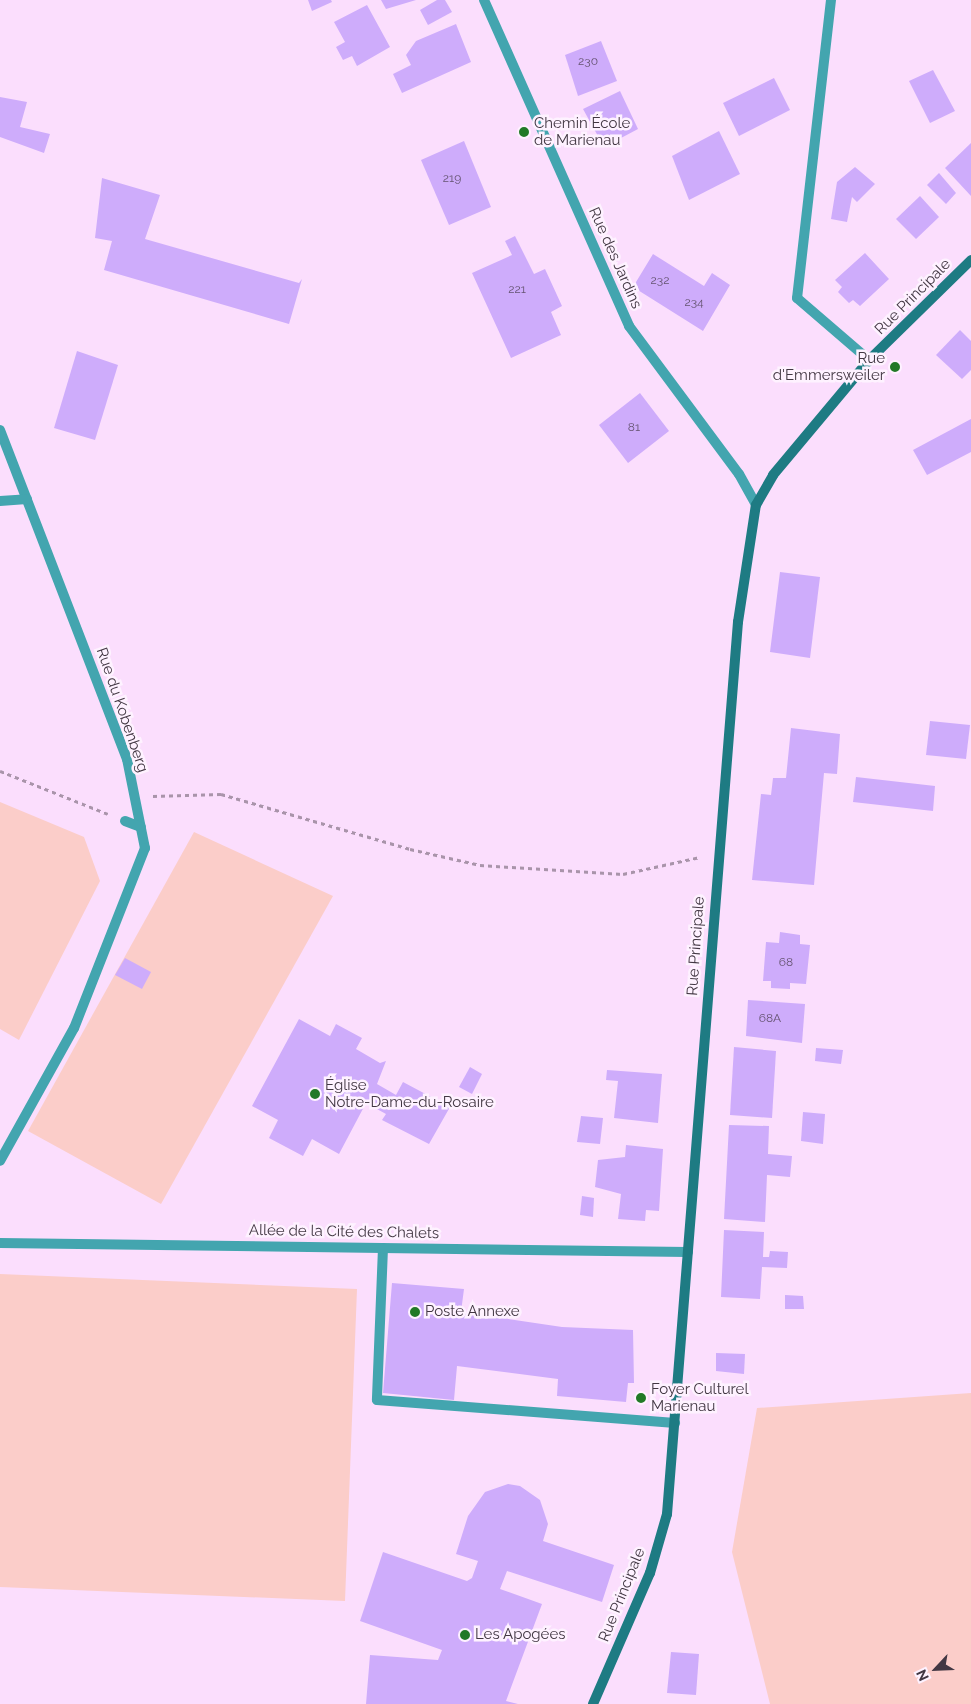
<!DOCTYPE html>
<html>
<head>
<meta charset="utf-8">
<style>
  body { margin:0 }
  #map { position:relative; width:971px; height:1704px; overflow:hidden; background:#fbdefd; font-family:Raleway,sans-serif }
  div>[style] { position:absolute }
  .green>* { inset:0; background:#fbcdc9 }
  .building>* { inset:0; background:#ceacfb }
  .path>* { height:3px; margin-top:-1.5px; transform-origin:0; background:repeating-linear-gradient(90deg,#a994aa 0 4px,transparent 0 8px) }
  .lane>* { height:10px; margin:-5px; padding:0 5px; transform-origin:5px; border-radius:5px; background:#43a5af }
  .street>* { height:10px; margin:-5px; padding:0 5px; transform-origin:5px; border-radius:5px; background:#43a5af }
  .secondary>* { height:10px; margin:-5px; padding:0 5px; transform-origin:5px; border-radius:5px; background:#1e7b83 }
  .dots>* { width:14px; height:14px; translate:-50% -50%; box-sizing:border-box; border:2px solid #fef2ff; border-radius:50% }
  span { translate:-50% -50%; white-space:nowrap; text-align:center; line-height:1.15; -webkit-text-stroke:5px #fef2ff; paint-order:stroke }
  .number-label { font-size:12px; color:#655471 }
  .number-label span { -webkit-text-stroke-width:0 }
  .poi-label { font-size:15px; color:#423743 }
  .left { translate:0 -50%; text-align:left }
  .right { translate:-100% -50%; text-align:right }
  .street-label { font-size:15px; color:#423743 }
  .north { position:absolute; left:911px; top:1644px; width:50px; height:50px; -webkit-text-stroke:4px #fef2ff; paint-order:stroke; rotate:245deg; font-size:14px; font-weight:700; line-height:20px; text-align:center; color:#423743 }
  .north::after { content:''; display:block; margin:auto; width:18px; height:22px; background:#423743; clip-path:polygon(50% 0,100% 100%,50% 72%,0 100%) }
</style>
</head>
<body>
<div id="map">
  <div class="green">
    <i style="clip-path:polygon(0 802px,84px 837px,100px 881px,19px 1040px,0 1029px)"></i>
    <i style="clip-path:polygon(194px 832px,333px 896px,161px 1204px,28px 1131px)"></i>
    <i style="clip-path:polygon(0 1274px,357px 1289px,345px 1601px,0 1587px)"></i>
    <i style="clip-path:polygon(971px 1393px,971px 1704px,770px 1704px,732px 1552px,757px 1408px)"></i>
  </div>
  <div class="building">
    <i style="clip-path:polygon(308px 0,331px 0,332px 2px,312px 11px)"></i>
    <i style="clip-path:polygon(381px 0,416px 0,386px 9px)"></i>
    <i style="clip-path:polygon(437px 0,445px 0,452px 12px,428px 25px,420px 10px)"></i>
    <i style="clip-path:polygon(367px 5px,390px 47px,357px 66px,352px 56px,343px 60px,336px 47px,345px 42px,334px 22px)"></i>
    <i style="clip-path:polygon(456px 24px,471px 62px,402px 93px,393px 74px,411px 65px,406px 55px,416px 41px)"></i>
    <i style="clip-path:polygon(601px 41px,617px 81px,578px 96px,565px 55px)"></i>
    <i style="clip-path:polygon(933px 70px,955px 111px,930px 123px,909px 81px)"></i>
    <i style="clip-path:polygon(774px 78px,790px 110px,739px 136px,723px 103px)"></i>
    <i style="clip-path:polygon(620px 91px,638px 129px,604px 147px,583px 109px)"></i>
    <i style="clip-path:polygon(0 97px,27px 102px,20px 127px,50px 134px,44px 153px,0 137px)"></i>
    <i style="clip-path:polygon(719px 131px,740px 174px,689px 200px,672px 156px)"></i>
    <i style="clip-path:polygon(464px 141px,491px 207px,449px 225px,421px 160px)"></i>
    <i style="clip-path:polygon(971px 143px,971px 196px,945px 168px)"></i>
    <i style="clip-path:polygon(855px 167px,875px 184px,857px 202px,852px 197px,847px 222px,831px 219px,837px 182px)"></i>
    <i style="clip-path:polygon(939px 173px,956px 193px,946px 204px,927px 185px)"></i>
    <i style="clip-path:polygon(102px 178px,160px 195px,145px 239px,299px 283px,302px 279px,289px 324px,104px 270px,112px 241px,95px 238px)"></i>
    <i style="clip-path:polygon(920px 196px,939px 217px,916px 239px,896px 219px)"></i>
    <i style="clip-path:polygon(515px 236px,534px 274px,545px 269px,562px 306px,551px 312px,561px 335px,511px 358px,472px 273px,512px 255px,505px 241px)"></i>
    <i style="clip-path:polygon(865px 253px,889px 279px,860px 306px,853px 300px,849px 303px,838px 292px,842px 287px,835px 280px)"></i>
    <i style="clip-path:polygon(653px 254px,704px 286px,712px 273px,730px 285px,703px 331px,633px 287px)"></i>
    <i style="clip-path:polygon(960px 330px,971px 341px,971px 370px,962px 379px,936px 355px)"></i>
    <i style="clip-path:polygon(77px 351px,118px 365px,95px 440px,54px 428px)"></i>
    <i style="clip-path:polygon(640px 393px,669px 431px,628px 463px,599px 425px)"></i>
    <i style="clip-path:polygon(971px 419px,971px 452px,927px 475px,913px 450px)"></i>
    <i style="clip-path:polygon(780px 572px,820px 577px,810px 658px,770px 652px)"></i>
    <i style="clip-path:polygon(930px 721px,970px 725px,966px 759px,926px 755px)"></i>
    <i style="clip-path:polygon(791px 728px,840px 734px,837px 774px,824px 773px,814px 885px,752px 880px,761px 794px,771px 795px,773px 778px,786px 778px)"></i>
    <i style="clip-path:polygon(856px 777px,935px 786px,933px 811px,853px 802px)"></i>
    <i style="clip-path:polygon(780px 932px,800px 935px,800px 944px,810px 945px,806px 984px,790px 983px,790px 989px,771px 988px,771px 981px,763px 981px,766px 942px,779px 943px)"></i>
    <i style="clip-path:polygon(125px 958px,151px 972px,142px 989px,115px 975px)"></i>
    <i style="clip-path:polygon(748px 1000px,805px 1004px,802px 1043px,746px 1036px)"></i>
    <i style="clip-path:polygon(299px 1019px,330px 1036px,336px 1024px,362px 1038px,356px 1049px,380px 1063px,386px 1061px,377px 1084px,396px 1095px,403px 1082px,450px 1107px,429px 1144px,382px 1120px,386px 1114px,366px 1103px,339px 1154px,312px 1139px,303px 1156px,269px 1138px,278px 1120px,252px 1106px)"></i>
    <i style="clip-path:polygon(734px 1047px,776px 1051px,772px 1118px,730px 1115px)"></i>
    <i style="clip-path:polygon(816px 1048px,843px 1050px,841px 1064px,815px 1061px)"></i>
    <i style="clip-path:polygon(470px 1067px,482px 1074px,472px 1094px,459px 1087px)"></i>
    <i style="clip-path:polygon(607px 1070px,662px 1074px,658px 1123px,614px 1118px,618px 1081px,606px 1080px)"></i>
    <i style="clip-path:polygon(803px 1112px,825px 1114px,823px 1144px,801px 1141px)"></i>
    <i style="clip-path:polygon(581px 1116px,603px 1118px,600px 1144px,577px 1142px)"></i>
    <i style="clip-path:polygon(729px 1125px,769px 1126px,768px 1154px,792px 1156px,790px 1177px,767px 1175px,765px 1222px,724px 1219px)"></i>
    <i style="clip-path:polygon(626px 1145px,663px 1149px,659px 1211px,646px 1210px,645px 1221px,618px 1219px,621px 1194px,595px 1187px,598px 1160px,625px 1157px)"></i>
    <i style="clip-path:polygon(582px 1196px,594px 1198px,593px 1217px,580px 1215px)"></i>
    <i style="clip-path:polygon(724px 1230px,764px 1232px,763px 1257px,769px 1257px,770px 1251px,788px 1252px,787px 1268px,762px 1267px,760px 1299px,721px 1297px)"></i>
    <i style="clip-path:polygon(392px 1283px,464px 1289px,461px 1312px,562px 1327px,633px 1330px,634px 1383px,628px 1383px,626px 1402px,557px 1396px,558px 1379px,457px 1366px,454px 1400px,383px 1393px)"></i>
    <i style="clip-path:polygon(785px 1295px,803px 1296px,804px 1309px,785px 1309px)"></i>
    <i style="clip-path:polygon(716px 1353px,745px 1354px,744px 1374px,716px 1371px)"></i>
    <i style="clip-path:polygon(508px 1484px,520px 1486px,540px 1500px,548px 1524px,543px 1541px,614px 1565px,602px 1602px,507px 1571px,500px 1589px,542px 1604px,506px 1701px,518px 1704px,366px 1704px,370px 1655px,438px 1660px,442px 1650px,360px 1621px,383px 1552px,467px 1581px,472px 1578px,478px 1561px,456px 1554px,468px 1516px,485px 1492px)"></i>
    <i style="clip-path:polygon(671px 1652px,699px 1654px,696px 1695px,667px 1693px)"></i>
  </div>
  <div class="path">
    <i style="left:0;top:771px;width:116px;rotate:21.7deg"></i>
    <i style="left:153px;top:796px;width:68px;rotate:-1.7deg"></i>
    <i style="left:221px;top:794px;width:197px;rotate:16.2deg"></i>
    <i style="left:410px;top:849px;width:72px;rotate:12.9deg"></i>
    <i style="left:480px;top:865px;width:143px;rotate:3.6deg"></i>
    <i style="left:623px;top:874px;width:79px;rotate:-12.4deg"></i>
  </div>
  <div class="lane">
    <i style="left:831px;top:0;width:300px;rotate:96.5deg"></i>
    <i style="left:797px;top:298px;width:95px;rotate:40.7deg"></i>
    <i style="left:383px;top:1248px;width:152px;rotate:92.3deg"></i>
    <i style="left:377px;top:1400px;width:299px;rotate:4.4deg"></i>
  </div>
  <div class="street">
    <i style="left:484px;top:0;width:357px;rotate:66deg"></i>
    <i style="left:629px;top:326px;width:184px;rotate:53.4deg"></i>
    <i style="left:739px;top:474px;width:35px;rotate:61deg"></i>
    <i style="left:0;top:430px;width:353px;rotate:68.9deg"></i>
    <i style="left:127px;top:759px;width:91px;rotate:78.6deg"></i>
    <i style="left:145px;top:848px;width:193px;rotate:111.5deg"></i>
    <i style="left:74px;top:1028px;width:152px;rotate:119.1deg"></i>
    <i style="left:0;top:501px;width:27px;rotate:-4deg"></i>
    <i style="left:125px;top:821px;width:17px;rotate:21deg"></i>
    <i style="left:0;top:1243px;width:688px;rotate:0.75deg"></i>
  </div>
  <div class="secondary">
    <i style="left:593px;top:1704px;width:143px;rotate:-66.5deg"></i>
    <i style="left:650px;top:1573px;width:61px;rotate:-73.9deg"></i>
    <i style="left:667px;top:1514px;width:895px;rotate:-85.45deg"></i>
    <i style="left:738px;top:622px;width:118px;rotate:-81.3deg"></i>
    <i style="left:756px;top:505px;width:34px;rotate:-60deg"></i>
    <i style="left:773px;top:475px;width:150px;rotate:-50.1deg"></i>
    <i style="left:869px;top:360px;width:143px;rotate:-44.4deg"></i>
  </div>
  <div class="dots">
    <i style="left:524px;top:132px;background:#227927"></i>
    <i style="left:895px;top:367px;background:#227927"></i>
    <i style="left:315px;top:1094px;background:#227927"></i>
    <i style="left:415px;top:1312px;background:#227927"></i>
    <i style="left:641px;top:1398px;background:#227927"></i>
    <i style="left:465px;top:1635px;background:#227927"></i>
  </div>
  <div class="number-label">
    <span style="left:588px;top:62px">230</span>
    <span style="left:452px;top:179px">219</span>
    <span style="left:660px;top:281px">232</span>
    <span style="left:517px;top:290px">221</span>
    <span style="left:694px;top:303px">234</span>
    <span style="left:634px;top:428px">81</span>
    <span style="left:786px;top:963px">68</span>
    <span style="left:770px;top:1019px">68A</span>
  </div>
  <div class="poi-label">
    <span class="left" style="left:534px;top:132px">Chemin École<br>de Marienau</span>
    <span class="right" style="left:885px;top:367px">Rue<br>d'Emmersweiler</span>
    <span class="left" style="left:325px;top:1094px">Église<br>Notre-Dame-du-Rosaire</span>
    <span class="left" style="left:425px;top:1312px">Poste Annexe</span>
    <span class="left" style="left:651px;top:1398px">Foyer Culturel<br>Marienau</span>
    <span class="left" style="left:475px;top:1635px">Les Apogées</span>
  </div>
  <div class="street-label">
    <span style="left:615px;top:258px;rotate:66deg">Rue des Jardins</span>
    <span style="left:913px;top:297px;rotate:-45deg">Rue Principale</span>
    <span style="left:122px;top:710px;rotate:71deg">Rue du Kobenberg</span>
    <span style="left:696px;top:946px;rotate:-86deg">Rue Principale</span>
    <span style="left:344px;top:1232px;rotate:1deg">Allée de la Cité des Chalets</span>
    <span style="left:622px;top:1595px;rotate:-68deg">Rue Principale</span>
  </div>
  <div class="north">N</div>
</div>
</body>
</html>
